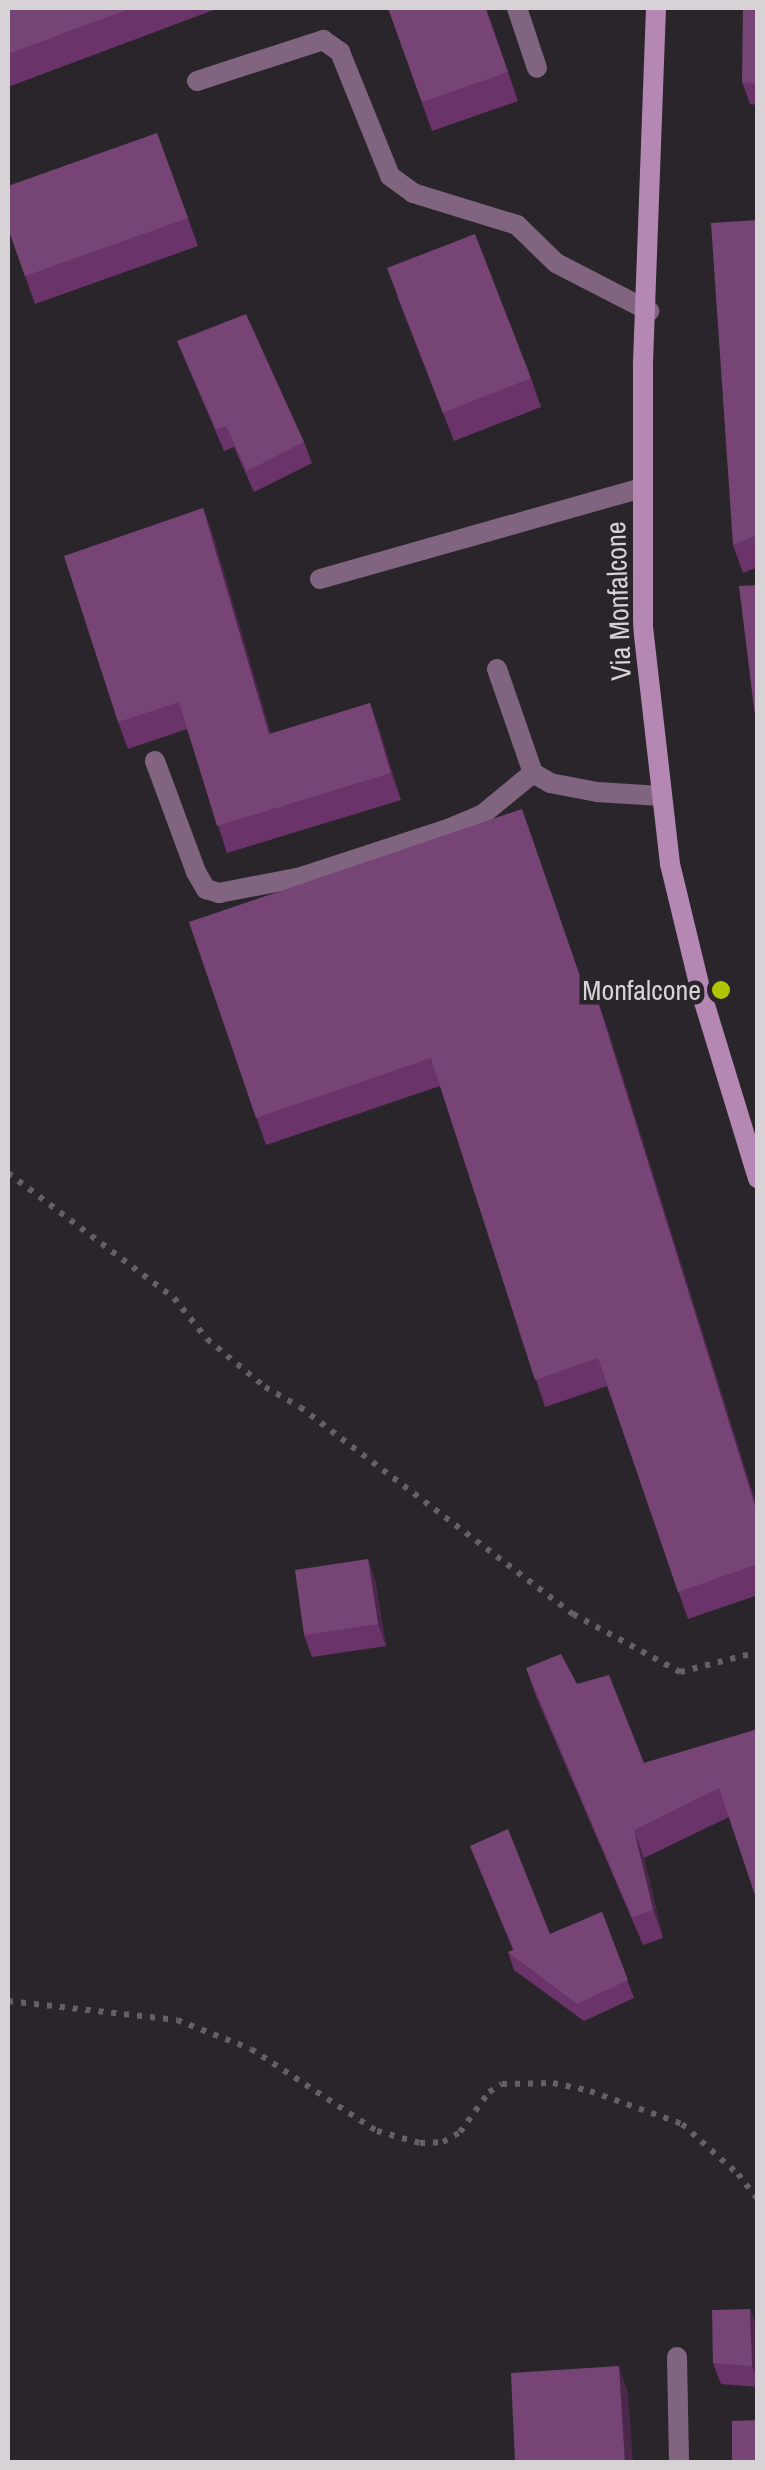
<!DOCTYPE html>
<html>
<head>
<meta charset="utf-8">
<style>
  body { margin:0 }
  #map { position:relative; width:765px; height:2470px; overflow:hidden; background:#2a252a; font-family:"Archivo Narrow",sans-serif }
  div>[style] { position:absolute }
  .path>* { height:6px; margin-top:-3px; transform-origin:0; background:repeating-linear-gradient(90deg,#656065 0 5px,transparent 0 13px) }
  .service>* { height:20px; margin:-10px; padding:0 10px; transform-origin:10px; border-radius:10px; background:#816580 }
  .minor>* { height:20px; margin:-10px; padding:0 10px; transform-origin:10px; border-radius:10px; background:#816580 }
  .secondary>* { height:20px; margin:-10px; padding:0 10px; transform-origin:10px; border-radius:10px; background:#b488b3 }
  .wall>* { inset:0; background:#6a346a }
  .shaded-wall>* { inset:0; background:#4c274c }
  .building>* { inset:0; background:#764576 }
  .dots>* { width:28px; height:28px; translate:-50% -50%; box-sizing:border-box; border:5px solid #2a252a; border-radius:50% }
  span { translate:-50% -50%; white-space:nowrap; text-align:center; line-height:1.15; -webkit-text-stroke:9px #2a252a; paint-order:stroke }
  .street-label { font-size:28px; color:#d6d2d6 }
  .poi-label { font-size:28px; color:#d6d2d6 }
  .right { translate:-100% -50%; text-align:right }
  .frame { position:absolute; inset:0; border:10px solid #d6d2d6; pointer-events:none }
</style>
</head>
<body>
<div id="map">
  <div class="path">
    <i style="left:8px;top:1173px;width:208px;rotate:37deg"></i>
    <i style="left:174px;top:1298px;width:53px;rotate:51.2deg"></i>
    <i style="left:207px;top:1339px;width:75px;rotate:39.6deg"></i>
    <i style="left:265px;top:1387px;width:40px;rotate:29.7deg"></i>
    <i style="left:300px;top:1407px;width:343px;rotate:37.2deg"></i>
    <i style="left:573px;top:1614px;width:122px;rotate:28.5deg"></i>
    <i style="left:680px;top:1672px;width:81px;rotate:-14.4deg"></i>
    <i style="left:8px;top:2001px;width:170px;rotate:6.4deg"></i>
    <i style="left:177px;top:2020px;width:79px;rotate:21.4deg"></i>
    <i style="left:251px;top:2049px;width:150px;rotate:33.1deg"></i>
    <i style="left:377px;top:2131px;width:45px;rotate:15.6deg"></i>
    <i style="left:420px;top:2143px;width:23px;rotate:-2deg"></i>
    <i style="left:443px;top:2142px;width:20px;rotate:-30deg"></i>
    <i style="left:460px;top:2132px;width:49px;rotate:-54.1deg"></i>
    <i style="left:489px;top:2092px;width:15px;rotate:-32deg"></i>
    <i style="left:502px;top:2084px;width:51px;rotate:-1.1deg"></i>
    <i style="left:553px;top:2083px;width:38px;rotate:12deg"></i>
    <i style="left:590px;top:2091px;width:98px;rotate:19.7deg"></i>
    <i style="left:682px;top:2124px;width:75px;rotate:41.8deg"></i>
    <i style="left:738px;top:2174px;width:33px;rotate:52deg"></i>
  </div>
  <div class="service">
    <i style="left:517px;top:8px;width:63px;rotate:71.6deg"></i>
    <i style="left:497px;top:669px;width:110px;rotate:70.9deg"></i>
    <i style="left:533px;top:773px;width:20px;rotate:30deg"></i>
    <i style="left:550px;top:783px;width:48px;rotate:10.8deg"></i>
    <i style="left:597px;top:792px;width:64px;rotate:3.6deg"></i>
    <i style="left:155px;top:761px;width:118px;rotate:69.7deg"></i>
    <i style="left:196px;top:872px;width:20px;rotate:60deg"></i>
    <i style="left:206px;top:889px;width:14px;rotate:17deg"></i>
    <i style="left:219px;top:893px;width:84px;rotate:-11deg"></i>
    <i style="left:301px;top:877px;width:155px;rotate:-18.1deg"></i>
    <i style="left:448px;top:829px;width:38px;rotate:-23deg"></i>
    <i style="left:483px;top:814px;width:65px;rotate:-39.4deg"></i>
  </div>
  <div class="minor">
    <i style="left:197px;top:81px;width:133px;rotate:-18deg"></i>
    <i style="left:323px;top:40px;width:21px;rotate:35deg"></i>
    <i style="left:340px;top:52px;width:134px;rotate:68deg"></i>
    <i style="left:390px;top:176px;width:29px;rotate:36deg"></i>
    <i style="left:413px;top:193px;width:109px;rotate:17.1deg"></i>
    <i style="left:517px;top:225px;width:54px;rotate:44.3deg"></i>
    <i style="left:556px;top:263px;width:105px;rotate:27.3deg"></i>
    <i style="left:320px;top:579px;width:335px;rotate:-15.8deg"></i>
    <i style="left:677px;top:2357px;width:105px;rotate:88.9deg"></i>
  </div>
  <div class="secondary">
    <i style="left:656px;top:8px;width:358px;rotate:92.1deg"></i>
    <i style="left:643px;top:366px;width:261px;rotate:90deg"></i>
    <i style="left:643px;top:627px;width:239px;rotate:83.5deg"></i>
    <i style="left:670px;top:864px;width:132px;rotate:76.4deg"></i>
    <i style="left:701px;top:992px;width:195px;rotate:73deg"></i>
  </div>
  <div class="wall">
    <i style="clip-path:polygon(8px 8px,219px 8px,8px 87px)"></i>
    <i style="clip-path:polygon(388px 8px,486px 8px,518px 101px,432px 131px)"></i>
    <i style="clip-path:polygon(758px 8px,758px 105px,750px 104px,742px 82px)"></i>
    <i style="clip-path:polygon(157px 133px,198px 246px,35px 304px,8px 228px)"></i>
    <i style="clip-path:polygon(758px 220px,758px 567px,743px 573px,733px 545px)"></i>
    <i style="clip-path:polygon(397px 296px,531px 378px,541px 407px,454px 441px)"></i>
    <i style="clip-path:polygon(177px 341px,304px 442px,312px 463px,254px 492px,234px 447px,224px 451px)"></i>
    <i style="clip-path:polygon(203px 508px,213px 535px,271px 734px,370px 703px,401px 800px,227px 853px,187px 729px,128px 749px,118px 722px)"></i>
    <i style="clip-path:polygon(189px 922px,589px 1002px,597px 999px,607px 1027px,758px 1510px,758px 1595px,688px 1619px,607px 1386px,545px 1407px,440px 1086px,266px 1145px)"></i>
    <i style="clip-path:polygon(368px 1559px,375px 1580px,386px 1646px,312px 1657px,304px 1635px)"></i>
    <i style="clip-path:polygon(526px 1668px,577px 1684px,644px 1763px,758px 1729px,729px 1817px,644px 1858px,663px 1938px,643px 1945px,536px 1696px)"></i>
    <i style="clip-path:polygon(470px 1846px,550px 1934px,602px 1912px,634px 1998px,584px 2021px,514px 1970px,508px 1952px,513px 1950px)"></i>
    <i style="clip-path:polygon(758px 2330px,758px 2387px,721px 2384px,713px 2363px)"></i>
  </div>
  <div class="shaded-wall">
    <i style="clip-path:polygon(203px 508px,213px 535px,279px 761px,269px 734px)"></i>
    <i style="clip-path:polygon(370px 703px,380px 730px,401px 800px,391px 773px)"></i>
    <i style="clip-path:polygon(597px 999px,607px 1027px,758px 1510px,758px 1515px)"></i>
    <i style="clip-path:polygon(368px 1559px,375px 1580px,386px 1646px,378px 1624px)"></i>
    <i style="clip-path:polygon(634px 1830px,644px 1858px,663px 1938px,653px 1910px)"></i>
    <i style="clip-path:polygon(750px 2309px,758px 2330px,758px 2381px,752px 2366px)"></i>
    <i style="clip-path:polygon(619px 2366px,628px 2392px,633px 2462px,625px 2462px)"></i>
  </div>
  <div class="building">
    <i style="clip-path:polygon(8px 8px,131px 8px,8px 54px)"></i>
    <i style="clip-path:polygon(388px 8px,485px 8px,508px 72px,422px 102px)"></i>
    <i style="clip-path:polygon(743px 8px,758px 8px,758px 84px,742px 82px)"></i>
    <i style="clip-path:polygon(157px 133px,188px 218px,25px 276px,8px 228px,8px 186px)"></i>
    <i style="clip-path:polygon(758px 220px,758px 535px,733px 545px,711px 223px)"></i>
    <i style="clip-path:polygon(475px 234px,531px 378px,443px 413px,387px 268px)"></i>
    <i style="clip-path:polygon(246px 314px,304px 442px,247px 471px,226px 426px,216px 429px,177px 341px)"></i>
    <i style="clip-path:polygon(203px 508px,269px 734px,370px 703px,391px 773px,217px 826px,179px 702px,118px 722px,64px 556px)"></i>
    <i style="clip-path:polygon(758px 585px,758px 740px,739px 586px)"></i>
    <i style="clip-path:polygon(522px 809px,589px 1002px,597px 999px,758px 1515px,758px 1564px,678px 1592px,598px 1358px,535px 1380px,431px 1058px,256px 1118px,189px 922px)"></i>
    <i style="clip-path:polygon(368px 1559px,378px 1624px,304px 1635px,295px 1570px)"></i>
    <i style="clip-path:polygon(561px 1654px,577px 1684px,609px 1675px,644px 1763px,758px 1729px,758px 1904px,719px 1788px,634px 1830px,653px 1910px,632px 1917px,526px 1668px)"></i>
    <i style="clip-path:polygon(508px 1829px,550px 1934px,602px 1912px,628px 1980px,577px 2004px,508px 1952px,514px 1950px,470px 1846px)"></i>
    <i style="clip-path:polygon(750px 2309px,752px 2366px,713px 2363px,712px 2310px)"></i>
    <i style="clip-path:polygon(619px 2366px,625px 2462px,515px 2462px,511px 2373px)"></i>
    <i style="clip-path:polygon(758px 2420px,758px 2462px,732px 2462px,732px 2421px)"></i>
  </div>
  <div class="dots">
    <i style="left:721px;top:990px;background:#afc506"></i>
  </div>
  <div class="street-label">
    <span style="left:618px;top:601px;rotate:-92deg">Via Monfalcone</span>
  </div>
  <div class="poi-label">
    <span class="right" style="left:701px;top:990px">Monfalcone</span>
  </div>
  <div class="frame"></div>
</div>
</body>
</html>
